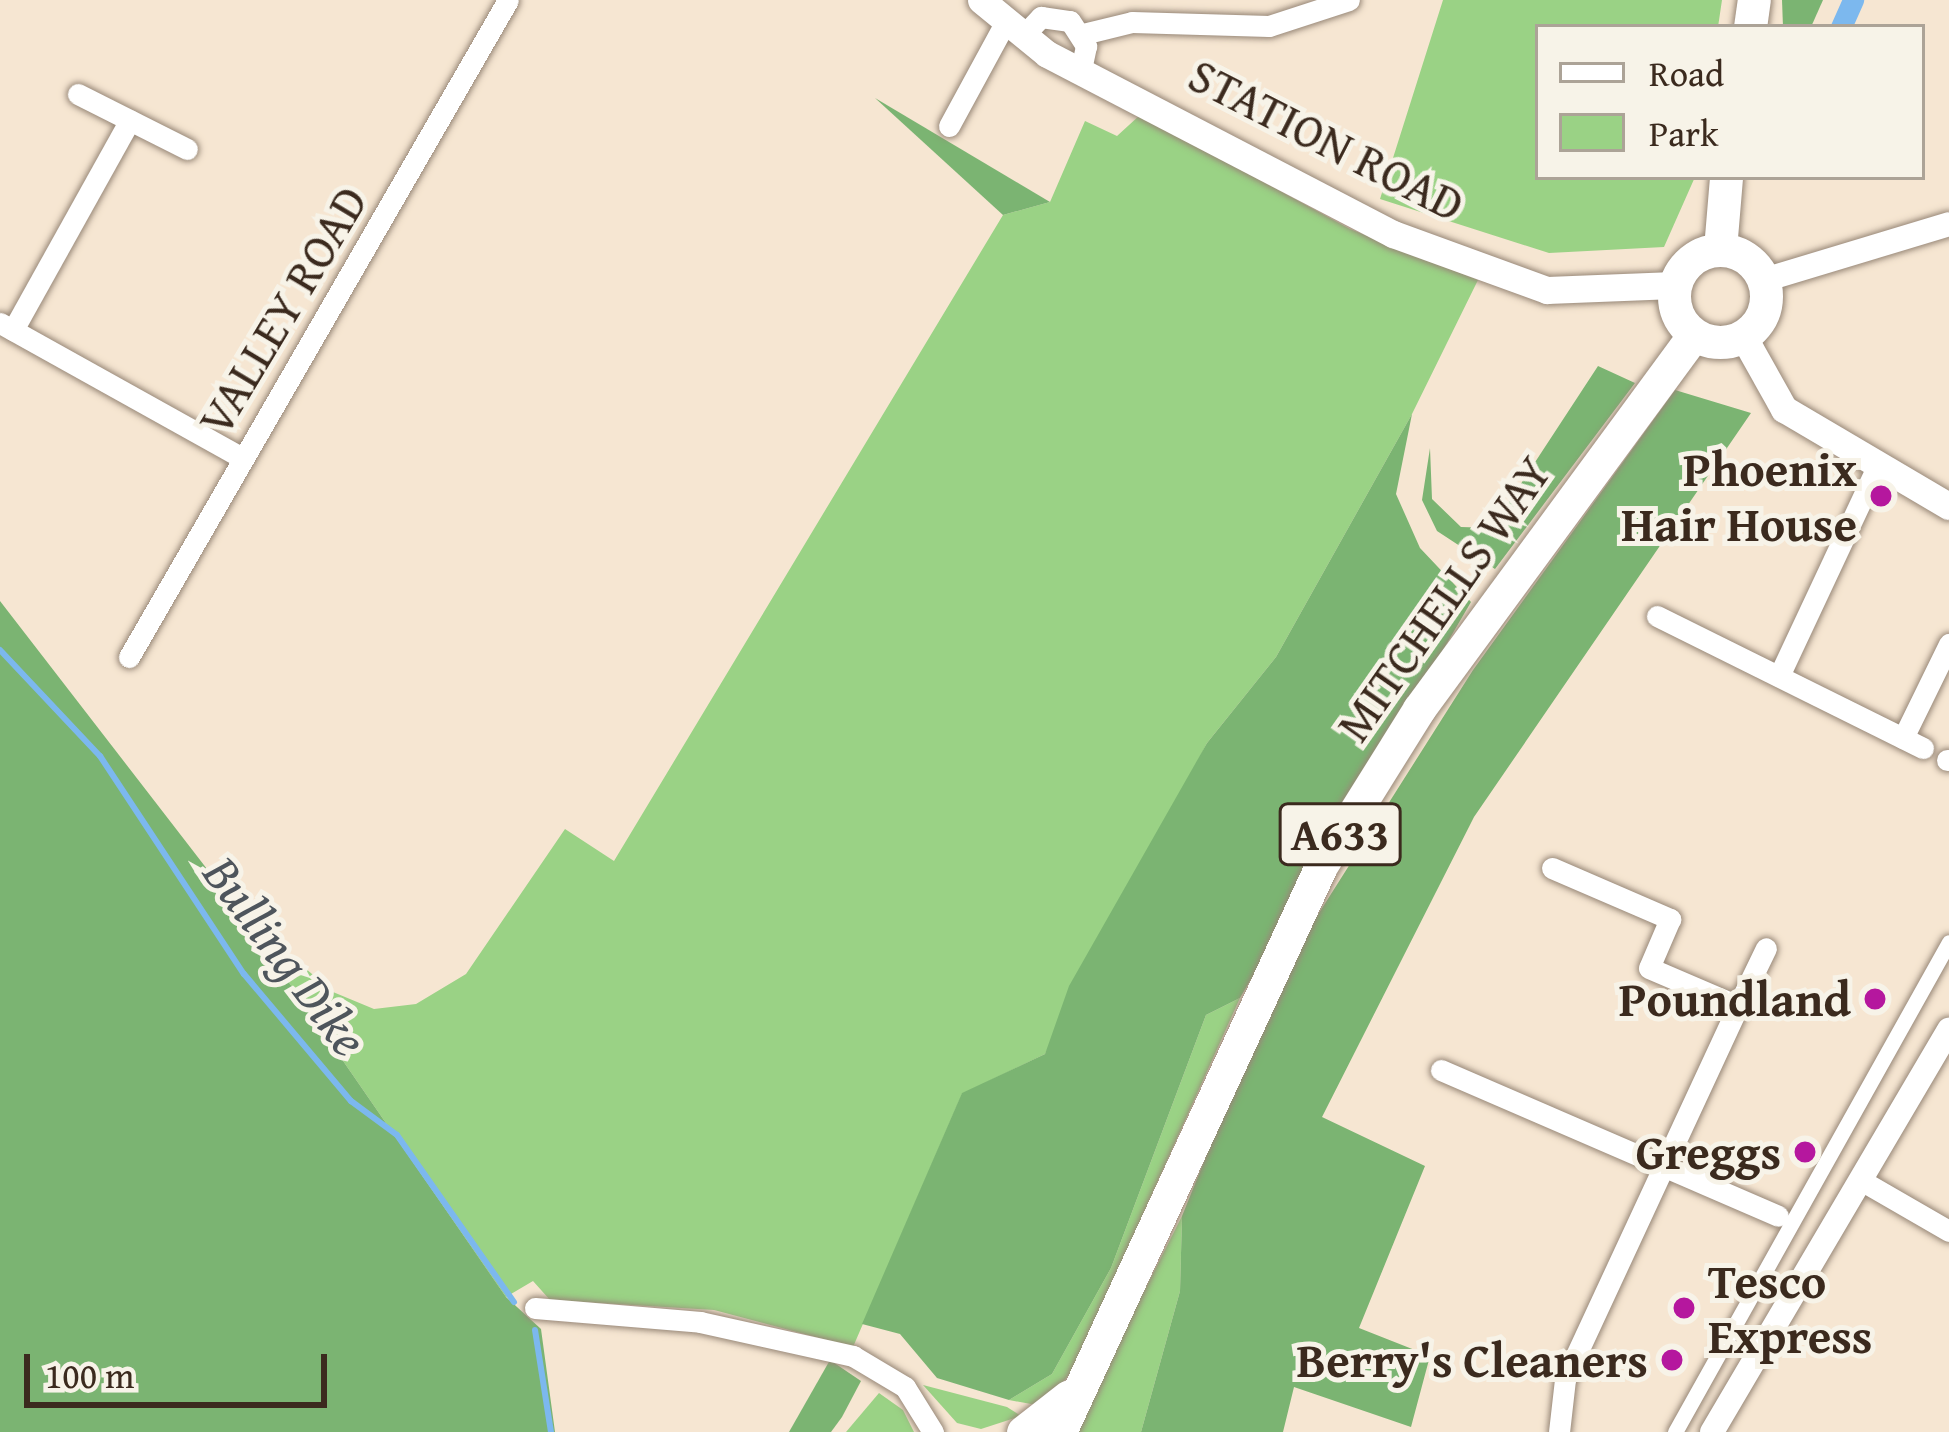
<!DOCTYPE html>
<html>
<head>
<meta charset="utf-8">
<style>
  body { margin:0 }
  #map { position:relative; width:1949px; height:1432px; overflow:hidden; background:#f6e6d2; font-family:"Gentium Book Plus",serif }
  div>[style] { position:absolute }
  .green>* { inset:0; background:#9ad285 }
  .forest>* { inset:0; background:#7bb472 }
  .stream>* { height:6px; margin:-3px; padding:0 3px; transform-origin:3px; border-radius:3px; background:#7cb8ee }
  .canal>* { height:21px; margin:-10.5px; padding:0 10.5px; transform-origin:10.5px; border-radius:10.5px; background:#7cb8ee }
  .roads { filter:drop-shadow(0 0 3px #988878) drop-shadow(0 0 3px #988878) }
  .pedestrian>* { height:15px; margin:-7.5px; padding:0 7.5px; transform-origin:7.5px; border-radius:7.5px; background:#fff }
  .minor>* { height:21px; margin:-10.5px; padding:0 10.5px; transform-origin:10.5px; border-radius:10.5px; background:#fff }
  .tertiary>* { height:24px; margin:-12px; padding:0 12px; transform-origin:12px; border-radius:12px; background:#fff }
  .secondary>* { height:27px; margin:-13.5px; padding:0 13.5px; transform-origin:13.5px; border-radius:13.5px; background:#fff }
  .primary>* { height:33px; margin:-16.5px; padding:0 16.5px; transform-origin:16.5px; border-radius:16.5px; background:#fff }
  .primary>.ring { margin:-16.5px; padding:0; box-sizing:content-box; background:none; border:33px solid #fff; border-radius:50% }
  .dots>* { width:33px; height:33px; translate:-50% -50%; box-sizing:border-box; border:6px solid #f7f3e8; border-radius:50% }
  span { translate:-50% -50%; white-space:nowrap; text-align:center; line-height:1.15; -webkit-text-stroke:10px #f7f3e8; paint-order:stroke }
  .shield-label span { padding:3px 9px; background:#f7f3e8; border:3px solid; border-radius:9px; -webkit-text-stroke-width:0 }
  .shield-label { font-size:45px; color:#3b2a1e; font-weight:700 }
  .street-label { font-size:48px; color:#3b2a1e }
  .poi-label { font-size:48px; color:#3b2a1e; font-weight:700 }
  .right { translate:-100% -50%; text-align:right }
  .left { translate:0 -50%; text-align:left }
  .water-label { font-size:51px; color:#4e555c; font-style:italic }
  .legend { position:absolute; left:1535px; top:24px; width:390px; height:156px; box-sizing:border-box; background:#f7f3e8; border:3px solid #aca397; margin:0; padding:15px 21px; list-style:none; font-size:36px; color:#3b2a1e }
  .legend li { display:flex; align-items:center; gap:24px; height:60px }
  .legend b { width:60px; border:3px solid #aca397 }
  .scale { position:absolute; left:24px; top:1354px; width:303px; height:54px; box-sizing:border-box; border:6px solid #3b2a1e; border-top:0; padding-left:15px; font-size:36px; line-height:42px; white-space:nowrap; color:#3b2a1e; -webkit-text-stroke:9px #f7f3e8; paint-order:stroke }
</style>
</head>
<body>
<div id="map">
  <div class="green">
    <i style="clip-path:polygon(1443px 0,1722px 0,1718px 27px,1538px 27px,1538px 177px,1695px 177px,1664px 247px,1549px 253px,1380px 199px)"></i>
    <i style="clip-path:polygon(1140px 115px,1350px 229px,1478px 280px,1412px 414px,1276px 657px,1207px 743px,1045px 1054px,962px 1094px,853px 1347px,714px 1310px,550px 1300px,533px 1281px,506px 1297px,241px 913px,333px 992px,374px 1009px,416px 1004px,466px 974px,565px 829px,614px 861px,1003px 215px,1050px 202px,1085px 121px,1117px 136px)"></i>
    <i style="clip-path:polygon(1240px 998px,1073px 1370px,1042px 1406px,1009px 1400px,1052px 1374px,1111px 1268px,1206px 1015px)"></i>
    <i style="clip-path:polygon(1182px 1216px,1180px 1291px,1141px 1432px,1073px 1432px)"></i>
    <i style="clip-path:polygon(923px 1385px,1007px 1407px,1021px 1416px,981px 1429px,957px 1423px)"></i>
    <i style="clip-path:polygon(879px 1393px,903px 1410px,914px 1432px,846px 1432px)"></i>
  </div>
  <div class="forest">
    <i style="clip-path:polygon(1782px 0,1823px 0,1811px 27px,1783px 27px)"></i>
    <i style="clip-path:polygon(875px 98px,1050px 202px,1003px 215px)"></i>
    <i style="clip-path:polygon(1598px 366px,1635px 383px,1495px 569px,1437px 531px,1422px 500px,1430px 448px,1432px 499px,1461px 527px,1492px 528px)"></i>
    <i style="clip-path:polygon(1675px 390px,1751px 413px,1474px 817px,1322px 1117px,1425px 1166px,1359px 1328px,1430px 1356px,1411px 1427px,1294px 1387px,1283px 1432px,1141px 1432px,1180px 1291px,1182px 1216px,1279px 976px,1473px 670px)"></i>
    <i style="clip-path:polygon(1412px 414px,1396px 494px,1420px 548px,1471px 602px,1240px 998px,1206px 1015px,1111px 1268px,1052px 1374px,1009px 1400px,937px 1378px,900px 1334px,862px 1324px,962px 1093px,1045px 1054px,1069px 986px,1207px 743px,1276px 657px)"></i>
    <i style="clip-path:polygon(0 601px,241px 913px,506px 1297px,541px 1329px,555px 1432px,0 1432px)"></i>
    <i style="clip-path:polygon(830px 1360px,861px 1381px,842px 1417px,831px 1432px,789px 1432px)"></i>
  </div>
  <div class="stream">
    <i style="left:0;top:650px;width:146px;rotate:46.7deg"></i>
    <i style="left:100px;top:756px;width:261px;rotate:56.6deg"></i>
    <i style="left:244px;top:974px;width:166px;rotate:49.9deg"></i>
    <i style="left:351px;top:1101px;width:57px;rotate:36.5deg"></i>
    <i style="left:397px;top:1135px;width:204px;rotate:55deg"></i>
    <i style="left:535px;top:1330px;width:103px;rotate:81.1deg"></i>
  </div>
  <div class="canal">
    <i style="left:1841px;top:27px;width:30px;rotate:-66deg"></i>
  </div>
  <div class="roads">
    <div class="pedestrian">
      <i style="left:1675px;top:1432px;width:561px;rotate:-60.79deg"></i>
    </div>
    <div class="minor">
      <i style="left:1083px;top:34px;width:50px;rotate:-13.8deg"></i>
      <i style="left:1132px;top:22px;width:137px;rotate:1.7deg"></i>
      <i style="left:1269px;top:26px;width:84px;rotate:-18deg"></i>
      <i style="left:1024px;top:35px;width:25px;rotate:-47deg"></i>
      <i style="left:1041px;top:17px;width:29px;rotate:8deg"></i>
      <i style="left:1070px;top:21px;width:30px;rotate:57deg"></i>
      <i style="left:1086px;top:46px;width:24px;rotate:102deg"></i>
      <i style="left:78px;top:94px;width:122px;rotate:26.8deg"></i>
      <i style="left:949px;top:126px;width:119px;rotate:-61.5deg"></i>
      <i style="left:0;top:323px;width:278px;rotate:29.1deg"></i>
      <i style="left:13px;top:330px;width:240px;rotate:-60.9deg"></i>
      <i style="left:1657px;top:616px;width:297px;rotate:26.4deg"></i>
      <i style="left:129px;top:657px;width:758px;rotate:-60.02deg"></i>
      <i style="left:1779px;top:676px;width:235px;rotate:-64.9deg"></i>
      <i style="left:1903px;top:738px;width:105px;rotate:-63.9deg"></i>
      <i style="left:1947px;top:760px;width:2px"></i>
      <i style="left:1552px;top:868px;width:129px;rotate:23.4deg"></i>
      <i style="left:1670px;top:919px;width:53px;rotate:113.2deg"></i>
      <i style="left:1649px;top:968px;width:97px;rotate:23.1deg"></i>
      <i style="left:1738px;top:1006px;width:64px;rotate:-64.2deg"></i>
      <i style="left:1441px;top:1070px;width:367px;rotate:23.4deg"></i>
      <i style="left:1864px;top:1182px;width:98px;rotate:30deg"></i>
      <i style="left:535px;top:1308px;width:166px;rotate:4.8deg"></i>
      <i style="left:700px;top:1322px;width:157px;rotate:12.5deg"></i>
      <i style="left:853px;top:1356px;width:61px;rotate:30.8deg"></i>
      <i style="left:905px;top:1387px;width:53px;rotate:58.1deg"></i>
      <i style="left:1559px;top:1432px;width:53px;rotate:-83.5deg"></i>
      <i style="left:1565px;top:1379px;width:411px;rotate:-65.1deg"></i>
    </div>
    <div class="tertiary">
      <i style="left:1764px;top:280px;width:193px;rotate:-16.8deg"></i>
      <i style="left:1712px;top:1432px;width:467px;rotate:-59.5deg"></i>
    </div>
    <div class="secondary">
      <i style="left:981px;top:0;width:85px;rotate:39.3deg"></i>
      <i style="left:1047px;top:54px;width:390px;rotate:27.5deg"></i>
      <i style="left:1393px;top:234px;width:164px;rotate:20deg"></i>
      <i style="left:1547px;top:290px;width:127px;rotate:-2.3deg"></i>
      <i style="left:1743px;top:336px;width:84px;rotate:60.7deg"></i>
      <i style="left:1784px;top:409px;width:191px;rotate:30.5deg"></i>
    </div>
    <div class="primary">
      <i style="left:1750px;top:27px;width:27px;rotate:-82deg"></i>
      <i style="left:1720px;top:249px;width:72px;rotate:-85.2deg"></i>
      <i class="ring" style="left:1674px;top:250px;width:59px;height:59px"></i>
      <i style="left:1023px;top:1432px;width:58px;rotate:-38deg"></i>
      <i style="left:1060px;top:1432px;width:623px;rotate:-65.24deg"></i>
      <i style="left:1321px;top:866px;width:185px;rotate:-58deg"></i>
      <i style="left:1419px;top:709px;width:464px;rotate:-53.7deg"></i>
    </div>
  </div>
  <div class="dots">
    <i style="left:1881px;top:496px;background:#b5179e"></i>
    <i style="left:1875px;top:999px;background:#b5179e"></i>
    <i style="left:1805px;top:1152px;background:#b5179e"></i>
    <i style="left:1684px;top:1308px;background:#b5179e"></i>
    <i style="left:1672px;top:1360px;background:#b5179e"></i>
  </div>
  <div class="shield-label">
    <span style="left:1340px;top:834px">A633</span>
  </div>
  <div class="street-label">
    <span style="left:1327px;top:139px;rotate:27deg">STATION ROAD</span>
    <span style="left:282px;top:310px;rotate:-59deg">VALLEY ROAD</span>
    <span style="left:1443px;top:598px;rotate:-55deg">MITCHELLS WAY</span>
  </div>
  <div class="poi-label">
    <span class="right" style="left:1857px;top:496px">Phoenix<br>Hair House</span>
    <span class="right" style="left:1851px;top:999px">Poundland</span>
    <span class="right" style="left:1781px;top:1152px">Greggs</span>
    <span class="left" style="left:1708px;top:1308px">Tesco<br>Express</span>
    <span class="right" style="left:1648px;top:1360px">Berry's Cleaners</span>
  </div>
  <div class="water-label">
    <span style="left:286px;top:956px;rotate:53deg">Bulling Dike</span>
  </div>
  <ul class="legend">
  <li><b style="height:15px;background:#fff"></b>Road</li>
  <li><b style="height:33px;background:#9ad285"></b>Park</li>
  </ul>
  <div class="scale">100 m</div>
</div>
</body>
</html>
